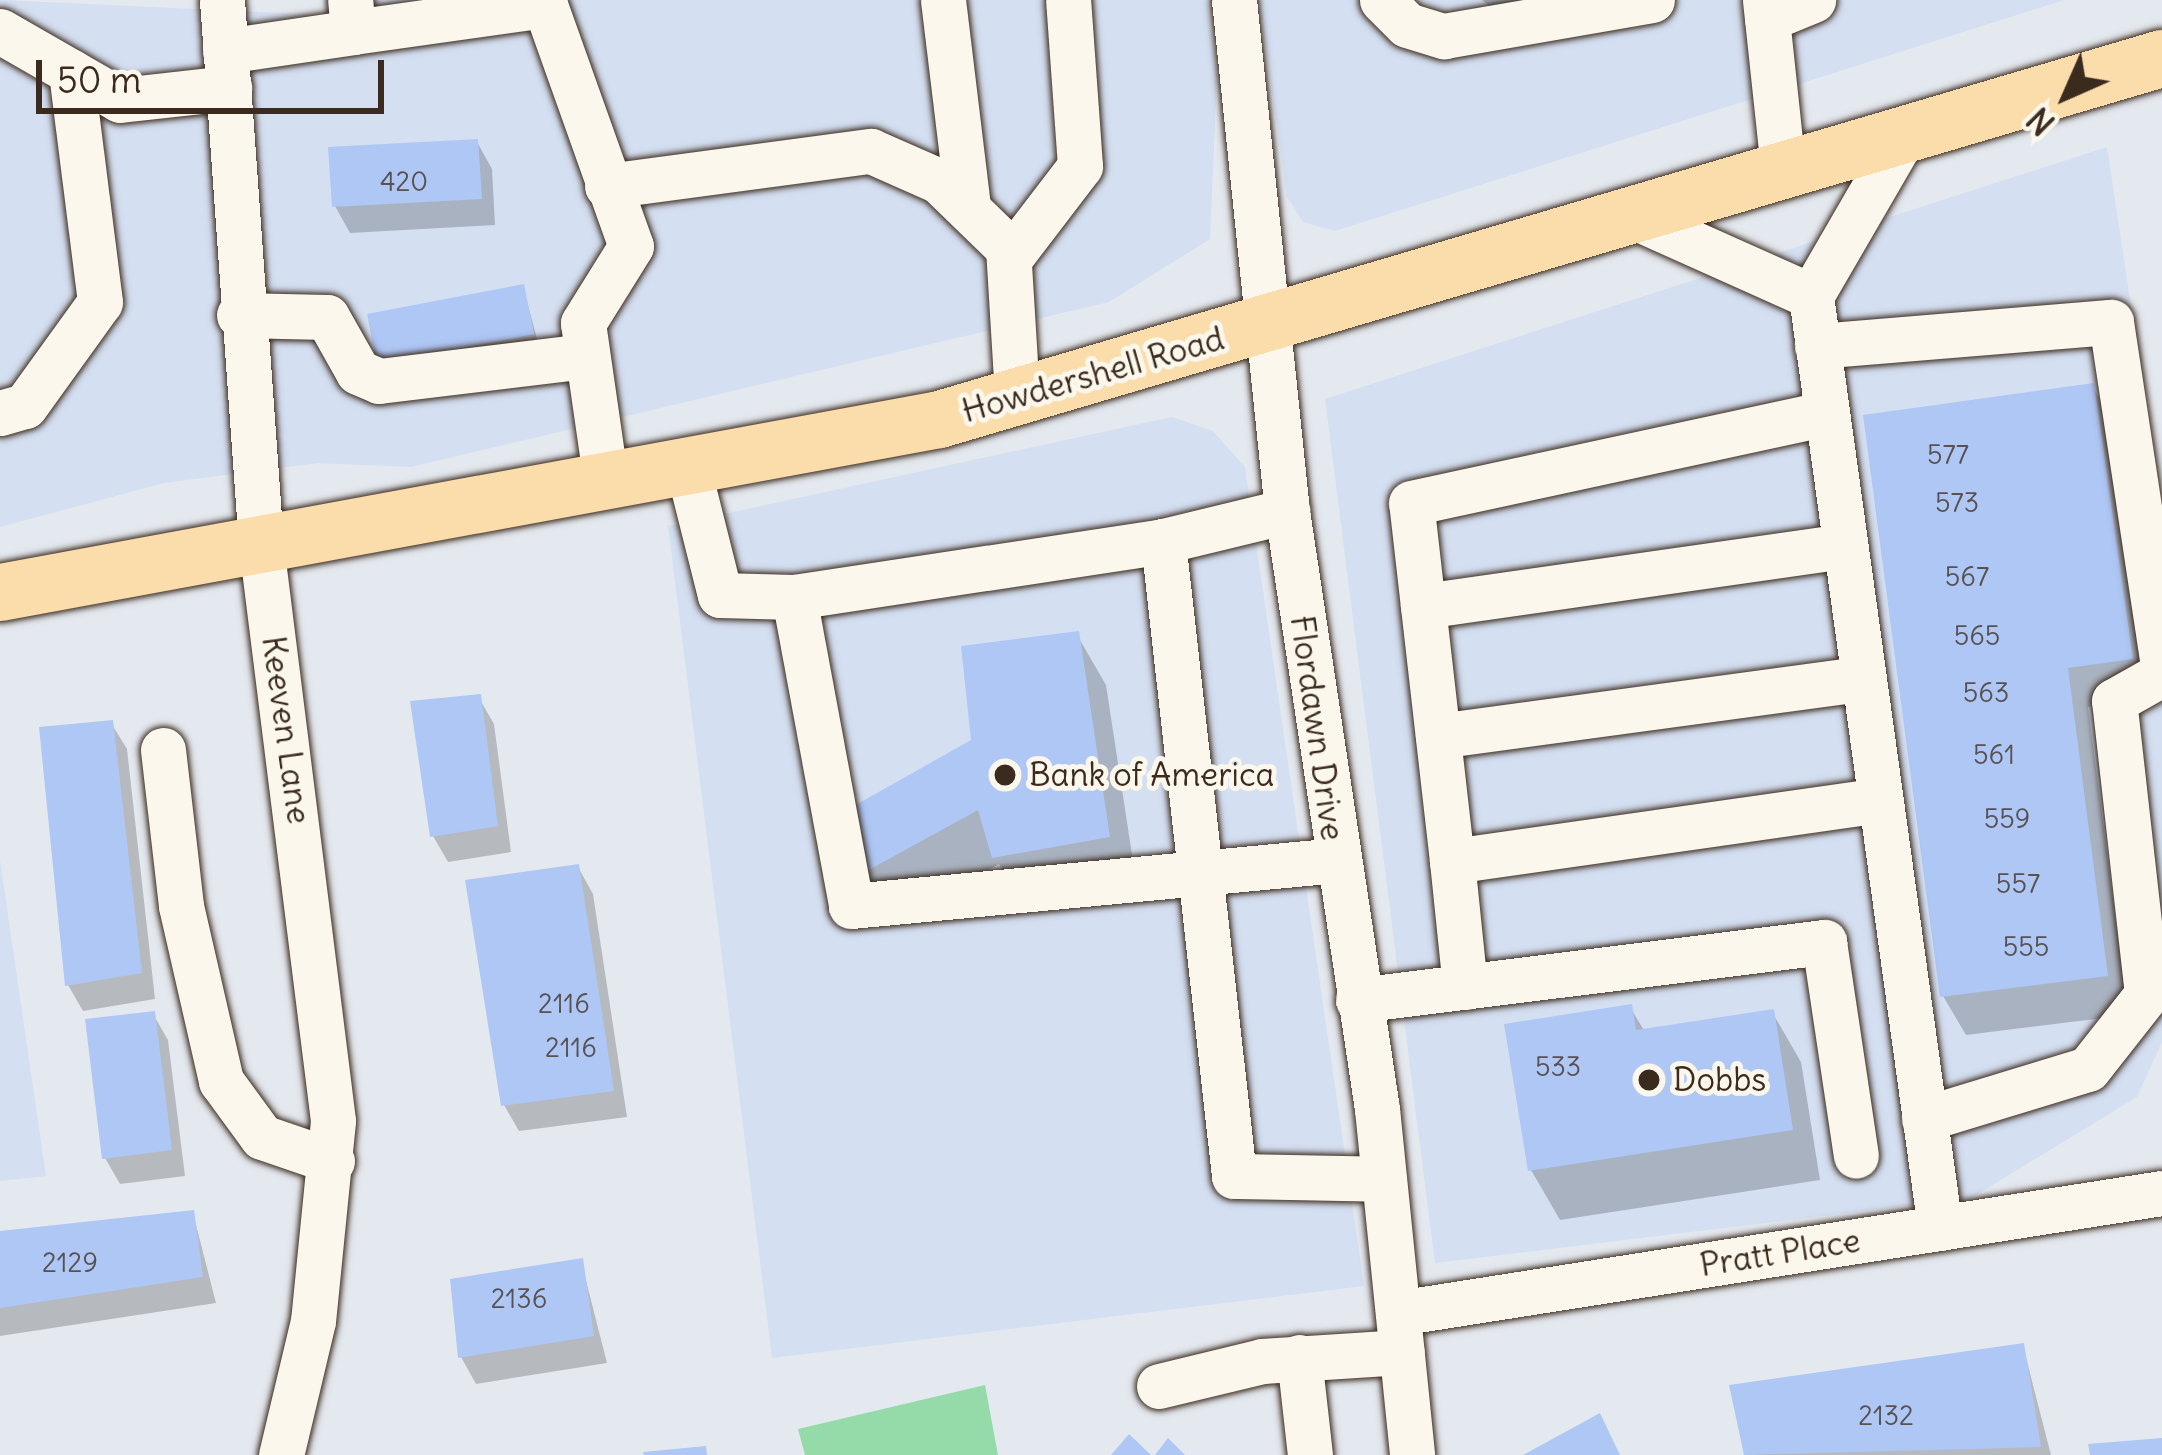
<!DOCTYPE html>
<html>
<head>
<meta charset="utf-8">
<style>
  body { margin:0 }
  #map { position:relative; width:2162px; height:1455px; overflow:hidden; background:#e4e9ef; font-family:Delius,sans-serif }
  div>[style] { position:absolute }
  .built>* { inset:0; background:#d4dff1 }
  .green>* { inset:0; background:#95dba9 }
  .shadow>* { inset:0; background:#0003 }
  .building>* { inset:0; background:#afc7f5 }
  .roads { filter:drop-shadow(0 0 3px #3b2a1e) drop-shadow(0 0 3px #3b2a1e) }
  .minor>* { height:45px; margin:-22.5px; padding:0 22.5px; transform-origin:22.5px; border-radius:22.5px; background:#fbf7ec }
  .major>* { height:57px; margin:-28.5px; padding:0 28.5px; transform-origin:28.5px; border-radius:28.5px; background:#faddab }
  .dots>* { width:33px; height:33px; translate:-50% -50%; box-sizing:border-box; border:6px solid #fbf7ec; border-radius:50% }
  span { translate:-50% -50%; white-space:nowrap; text-align:center; line-height:1.15; -webkit-text-stroke:10px #fbf7ec; paint-order:stroke }
  .number-label { font-size:27px; color:#585154 }
  .number-label span { -webkit-text-stroke-width:0 }
  .street-label { font-size:33px; color:#3b2a1e }
  .poi-label { font-size:33px; color:#3b2a1e }
  .left { translate:0 -50%; text-align:left }
  .north { position:absolute; left:2006px; top:36px; width:120px; height:120px; -webkit-text-stroke:9px #fbf7ec; paint-order:stroke; rotate:225deg; font-size:33px; font-weight:700; line-height:48px; text-align:center; color:#3b2a1e }
  .north::after { content:''; display:block; margin:auto; width:42px; height:54px; background:#3b2a1e; clip-path:polygon(50% 0,100% 100%,50% 72%,0 100%) }
  .scale { position:absolute; left:36px; top:60px; width:348px; height:54px; box-sizing:border-box; border:6px solid #3b2a1e; border-top:0; padding-left:15px; font-size:36px; line-height:42px; white-space:nowrap; color:#3b2a1e; -webkit-text-stroke:9px #fbf7ec; paint-order:stroke }
</style>
</head>
<body>
<div id="map">
  <div class="built">
    <i style="clip-path:polygon(0 0,325px 15px,324px 0,1207px 0,1217px 75px,1210px 239px,1109px 302px,411px 467px,318px 463px,164px 483px,0 527px)"></i>
    <i style="clip-path:polygon(1259px 0,2064px 0,1335px 231px,1303px 222px,1287px 197px)"></i>
    <i style="clip-path:polygon(2107px 147px,2162px 511px,2162px 1042px,2137px 1097px,1971px 1198px,1435px 1263px,1325px 399px)"></i>
    <i style="clip-path:polygon(1172px 417px,1213px 431px,1245px 467px,1364px 1286px,772px 1358px,668px 526px)"></i>
    <i style="clip-path:polygon(0 860px,46px 1176px,0 1181px)"></i>
  </div>
  <div class="green">
    <i style="clip-path:polygon(985px 1385px,998px 1455px,805px 1455px,798px 1429px)"></i>
  </div>
  <div class="shadow">
    <i style="clip-path:polygon(1482px 0,1639px 0,1506px 20px)"></i>
    <i style="clip-path:polygon(477px 142px,492px 169px,495px 225px,350px 233px,335px 206px)"></i>
    <i style="clip-path:polygon(523px 287px,539px 346px,387px 376px)"></i>
    <i style="clip-path:polygon(2092px 386px,2115px 425px,2154px 698px,2088px 707px,2128px 1015px,1966px 1035px,1943px 996px)"></i>
    <i style="clip-path:polygon(1077px 635px,1106px 685px,1137px 887px,1024px 907px,999px 864px,887px 925px,859px 876px)"></i>
    <i style="clip-path:polygon(479px 698px,494px 724px,511px 852px,448px 862px,433px 836px)"></i>
    <i style="clip-path:polygon(111px 723px,127px 749px,155px 999px,83px 1011px,68px 985px)"></i>
    <i style="clip-path:polygon(578px 867px,593px 894px,627px 1117px,519px 1131px,504px 1105px)"></i>
    <i style="clip-path:polygon(1630px 1007px,1645px 1032px,1772px 1012px,1801px 1062px,1820px 1180px,1560px 1220px,1531px 1170px)"></i>
    <i style="clip-path:polygon(153px 1014px,168px 1040px,185px 1176px,120px 1184px,105px 1158px)"></i>
    <i style="clip-path:polygon(193px 1213px,216px 1303px,0 1336px,0 1234px)"></i>
    <i style="clip-path:polygon(581px 1261px,607px 1363px,476px 1384px,461px 1357px)"></i>
    <i style="clip-path:polygon(2023px 1346px,2051px 1455px,1747px 1455px,1732px 1388px)"></i>
  </div>
  <div class="building">
    <i style="clip-path:polygon(478px 139px,482px 199px,332px 207px,328px 147px)"></i>
    <i style="clip-path:polygon(524px 284px,534px 334px,377px 365px,367px 314px)"></i>
    <i style="clip-path:polygon(2094px 383px,2133px 659px,2068px 668px,2108px 976px,1940px 997px,1863px 415px)"></i>
    <i style="clip-path:polygon(1079px 631px,1110px 837px,992px 858px,978px 810px,856px 877px,838px 815px,971px 740px,961px 646px)"></i>
    <i style="clip-path:polygon(481px 694px,498px 826px,430px 837px,410px 701px)"></i>
    <i style="clip-path:polygon(113px 720px,142px 973px,65px 986px,39px 727px)"></i>
    <i style="clip-path:polygon(579px 864px,614px 1091px,501px 1106px,465px 880px)"></i>
    <i style="clip-path:polygon(1632px 1004px,1636px 1030px,1774px 1009px,1793px 1130px,1528px 1171px,1504px 1024px)"></i>
    <i style="clip-path:polygon(155px 1011px,172px 1150px,102px 1159px,85px 1019px)"></i>
    <i style="clip-path:polygon(194px 1210px,203px 1277px,0 1308px,0 1231px)"></i>
    <i style="clip-path:polygon(583px 1258px,594px 1336px,458px 1358px,450px 1279px)"></i>
    <i style="clip-path:polygon(2024px 1343px,2041px 1447px,1744px 1455px,1729px 1385px)"></i>
    <i style="clip-path:polygon(1600px 1413px,1620px 1455px,1523px 1455px)"></i>
    <i style="clip-path:polygon(1129px 1434px,1151px 1455px,1111px 1455px)"></i>
    <i style="clip-path:polygon(1168px 1438px,1185px 1455px,1155px 1455px)"></i>
    <i style="clip-path:polygon(2162px 1438px,2162px 1455px,2090px 1455px,2088px 1444px)"></i>
    <i style="clip-path:polygon(706px 1446px,707px 1455px,644px 1455px,643px 1452px)"></i>
  </div>
  <div class="roads">
    <div class="minor">
      <i style="left:222px;top:0;width:546px;rotate:85.91deg"></i>
      <i style="left:261px;top:545px;width:580px;rotate:82.87deg"></i>
      <i style="left:333px;top:1121px;width:201px;rotate:95.7deg"></i>
      <i style="left:313px;top:1321px;width:138px;rotate:103.4deg"></i>
      <i style="left:943px;top:0;width:209px;rotate:83.1deg"></i>
      <i style="left:1234px;top:0;width:514px;rotate:84.08deg"></i>
      <i style="left:1287px;top:511px;width:605px;rotate:81.44deg"></i>
      <i style="left:1377px;top:1109px;width:348px;rotate:84.2deg"></i>
      <i style="left:1382px;top:0;width:35px;rotate:45deg"></i>
      <i style="left:1407px;top:25px;width:39px;rotate:17deg"></i>
      <i style="left:1444px;top:36px;width:211px;rotate:-9.8deg"></i>
      <i style="left:1765px;top:0;width:169px;rotate:83.9deg"></i>
      <i style="left:1767px;top:19px;width:50px;rotate:-22.4deg"></i>
      <i style="left:0;top:31px;width:138px;rotate:29.9deg"></i>
      <i style="left:120px;top:100px;width:110px;rotate:-6.3deg"></i>
      <i style="left:353px;top:32px;width:194px;rotate:-8deg"></i>
      <i style="left:545px;top:5px;width:256px;rotate:70.4deg"></i>
      <i style="left:631px;top:246px;width:91px;rotate:121.9deg"></i>
      <i style="left:583px;top:323px;width:161px;rotate:81.8deg"></i>
      <i style="left:225px;top:51px;width:129px;rotate:-8.4deg"></i>
      <i style="left:353px;top:32px;width:32px;rotate:-95deg"></i>
      <i style="left:607px;top:186px;width:266px;rotate:-7.6deg"></i>
      <i style="left:871px;top:151px;width:74px;rotate:23.8deg"></i>
      <i style="left:939px;top:181px;width:96px;rotate:44.2deg"></i>
      <i style="left:1008px;top:248px;width:148px;rotate:86.5deg"></i>
      <i style="left:1630px;top:215px;width:198px;rotate:24.1deg"></i>
      <i style="left:1811px;top:296px;width:190px;rotate:-59.9deg"></i>
      <i style="left:1009px;top:259px;width:117px;rotate:-52.6deg"></i>
      <i style="left:1080px;top:166px;width:166px;rotate:-94.1deg"></i>
      <i style="left:1811px;top:296px;width:941px;rotate:82.12deg"></i>
      <i style="left:239px;top:315px;width:88px;rotate:1.3deg"></i>
      <i style="left:327px;top:317px;width:63px;rotate:60.6deg"></i>
      <i style="left:358px;top:372px;width:23px;rotate:23deg"></i>
      <i style="left:379px;top:381px;width:209px;rotate:-6.9deg"></i>
      <i style="left:1817px;top:346px;width:295px;rotate:-4.7deg"></i>
      <i style="left:2111px;top:322px;width:340px;rotate:81.4deg"></i>
      <i style="left:0;top:413px;width:26px;rotate:-16deg"></i>
      <i style="left:25px;top:406px;width:128px;rotate:-54.2deg"></i>
      <i style="left:100px;top:302px;width:232px;rotate:-97.2deg"></i>
      <i style="left:688px;top:468px;width:131px;rotate:75.9deg"></i>
      <i style="left:720px;top:595px;width:74px;rotate:1.5deg"></i>
      <i style="left:794px;top:597px;width:314px;rotate:79.5deg"></i>
      <i style="left:851px;top:906px;width:487px;rotate:-5.4deg"></i>
      <i style="left:1163px;top:541px;width:128px;rotate:-13.6deg"></i>
      <i style="left:794px;top:597px;width:373px;rotate:-8.6deg"></i>
      <i style="left:1163px;top:541px;width:639px;rotate:83.62deg"></i>
      <i style="left:1234px;top:1176px;width:150px;rotate:1.1deg"></i>
      <i style="left:1423px;top:606px;width:424px;rotate:-8.1deg"></i>
      <i style="left:1438px;top:736px;width:426px;rotate:-7.7deg"></i>
      <i style="left:163px;top:750px;width:157px;rotate:83.4deg"></i>
      <i style="left:181px;top:906px;width:180px;rotate:77.1deg"></i>
      <i style="left:221px;top:1081px;width:69px;rotate:53.8deg"></i>
      <i style="left:262px;top:1137px;width:74px;rotate:18.9deg"></i>
      <i style="left:1452px;top:861px;width:360px;rotate:-96.5deg"></i>
      <i style="left:1411px;top:503px;width:425px;rotate:-12.2deg"></i>
      <i style="left:1465px;top:987px;width:127px;rotate:-95.9deg"></i>
      <i style="left:1452px;top:861px;width:428px;rotate:-8.1deg"></i>
      <i style="left:1358px;top:1000px;width:470px;rotate:-7.1deg"></i>
      <i style="left:1824px;top:942px;width:216px;rotate:81.5deg"></i>
      <i style="left:1924px;top:1119px;width:171px;rotate:-17deg"></i>
      <i style="left:2088px;top:1069px;width:95px;rotate:-51.8deg"></i>
      <i style="left:2147px;top:994px;width:295px;rotate:-96.4deg"></i>
      <i style="left:2114px;top:701px;width:55px;rotate:-29.4deg"></i>
      <i style="left:1398px;top:1313px;width:773px;rotate:-8.93deg"></i>
      <i style="left:1299px;top:1357px;width:99px;rotate:83.6deg"></i>
      <i style="left:1159px;top:1386px;width:106px;rotate:-13.6deg"></i>
      <i style="left:1262px;top:1361px;width:140px;rotate:-3.7deg"></i>
    </div>
    <div class="major">
      <i style="left:0;top:592px;width:955px;rotate:-10.44deg"></i>
      <i style="left:939px;top:419px;width:1275px;rotate:-16.45deg"></i>
    </div>
  </div>
  <div class="dots">
    <i style="left:1005px;top:775px;background:#3b2a1e"></i>
    <i style="left:1649px;top:1080px;background:#3b2a1e"></i>
  </div>
  <div class="number-label">
    <span style="left:404px;top:182px">420</span>
    <span style="left:1948px;top:455px">577</span>
    <span style="left:1957px;top:503px">573</span>
    <span style="left:1967px;top:577px">567</span>
    <span style="left:1977px;top:636px">565</span>
    <span style="left:1986px;top:693px">563</span>
    <span style="left:1994px;top:755px">561</span>
    <span style="left:2007px;top:819px">559</span>
    <span style="left:2018px;top:884px">557</span>
    <span style="left:2026px;top:947px">555</span>
    <span style="left:564px;top:1004px">2116</span>
    <span style="left:571px;top:1048px">2116</span>
    <span style="left:1558px;top:1067px">533</span>
    <span style="left:70px;top:1263px">2129</span>
    <span style="left:519px;top:1299px">2136</span>
    <span style="left:1886px;top:1416px">2132</span>
  </div>
  <div class="street-label">
    <span style="left:1093px;top:375px;rotate:-16deg">Howdershell Road</span>
    <span style="left:1317px;top:728px;rotate:82deg">Flordawn Drive</span>
    <span style="left:286px;top:730px;rotate:82deg">Keeven Lane</span>
    <span style="left:1780px;top:1253px;rotate:-9deg">Pratt Place</span>
  </div>
  <div class="poi-label">
    <span class="left" style="left:1029px;top:775px">Bank of America</span>
    <span class="left" style="left:1673px;top:1080px">Dobbs</span>
  </div>
  <div class="north">N</div>
  <div class="scale">50 m</div>
</div>
</body>
</html>
